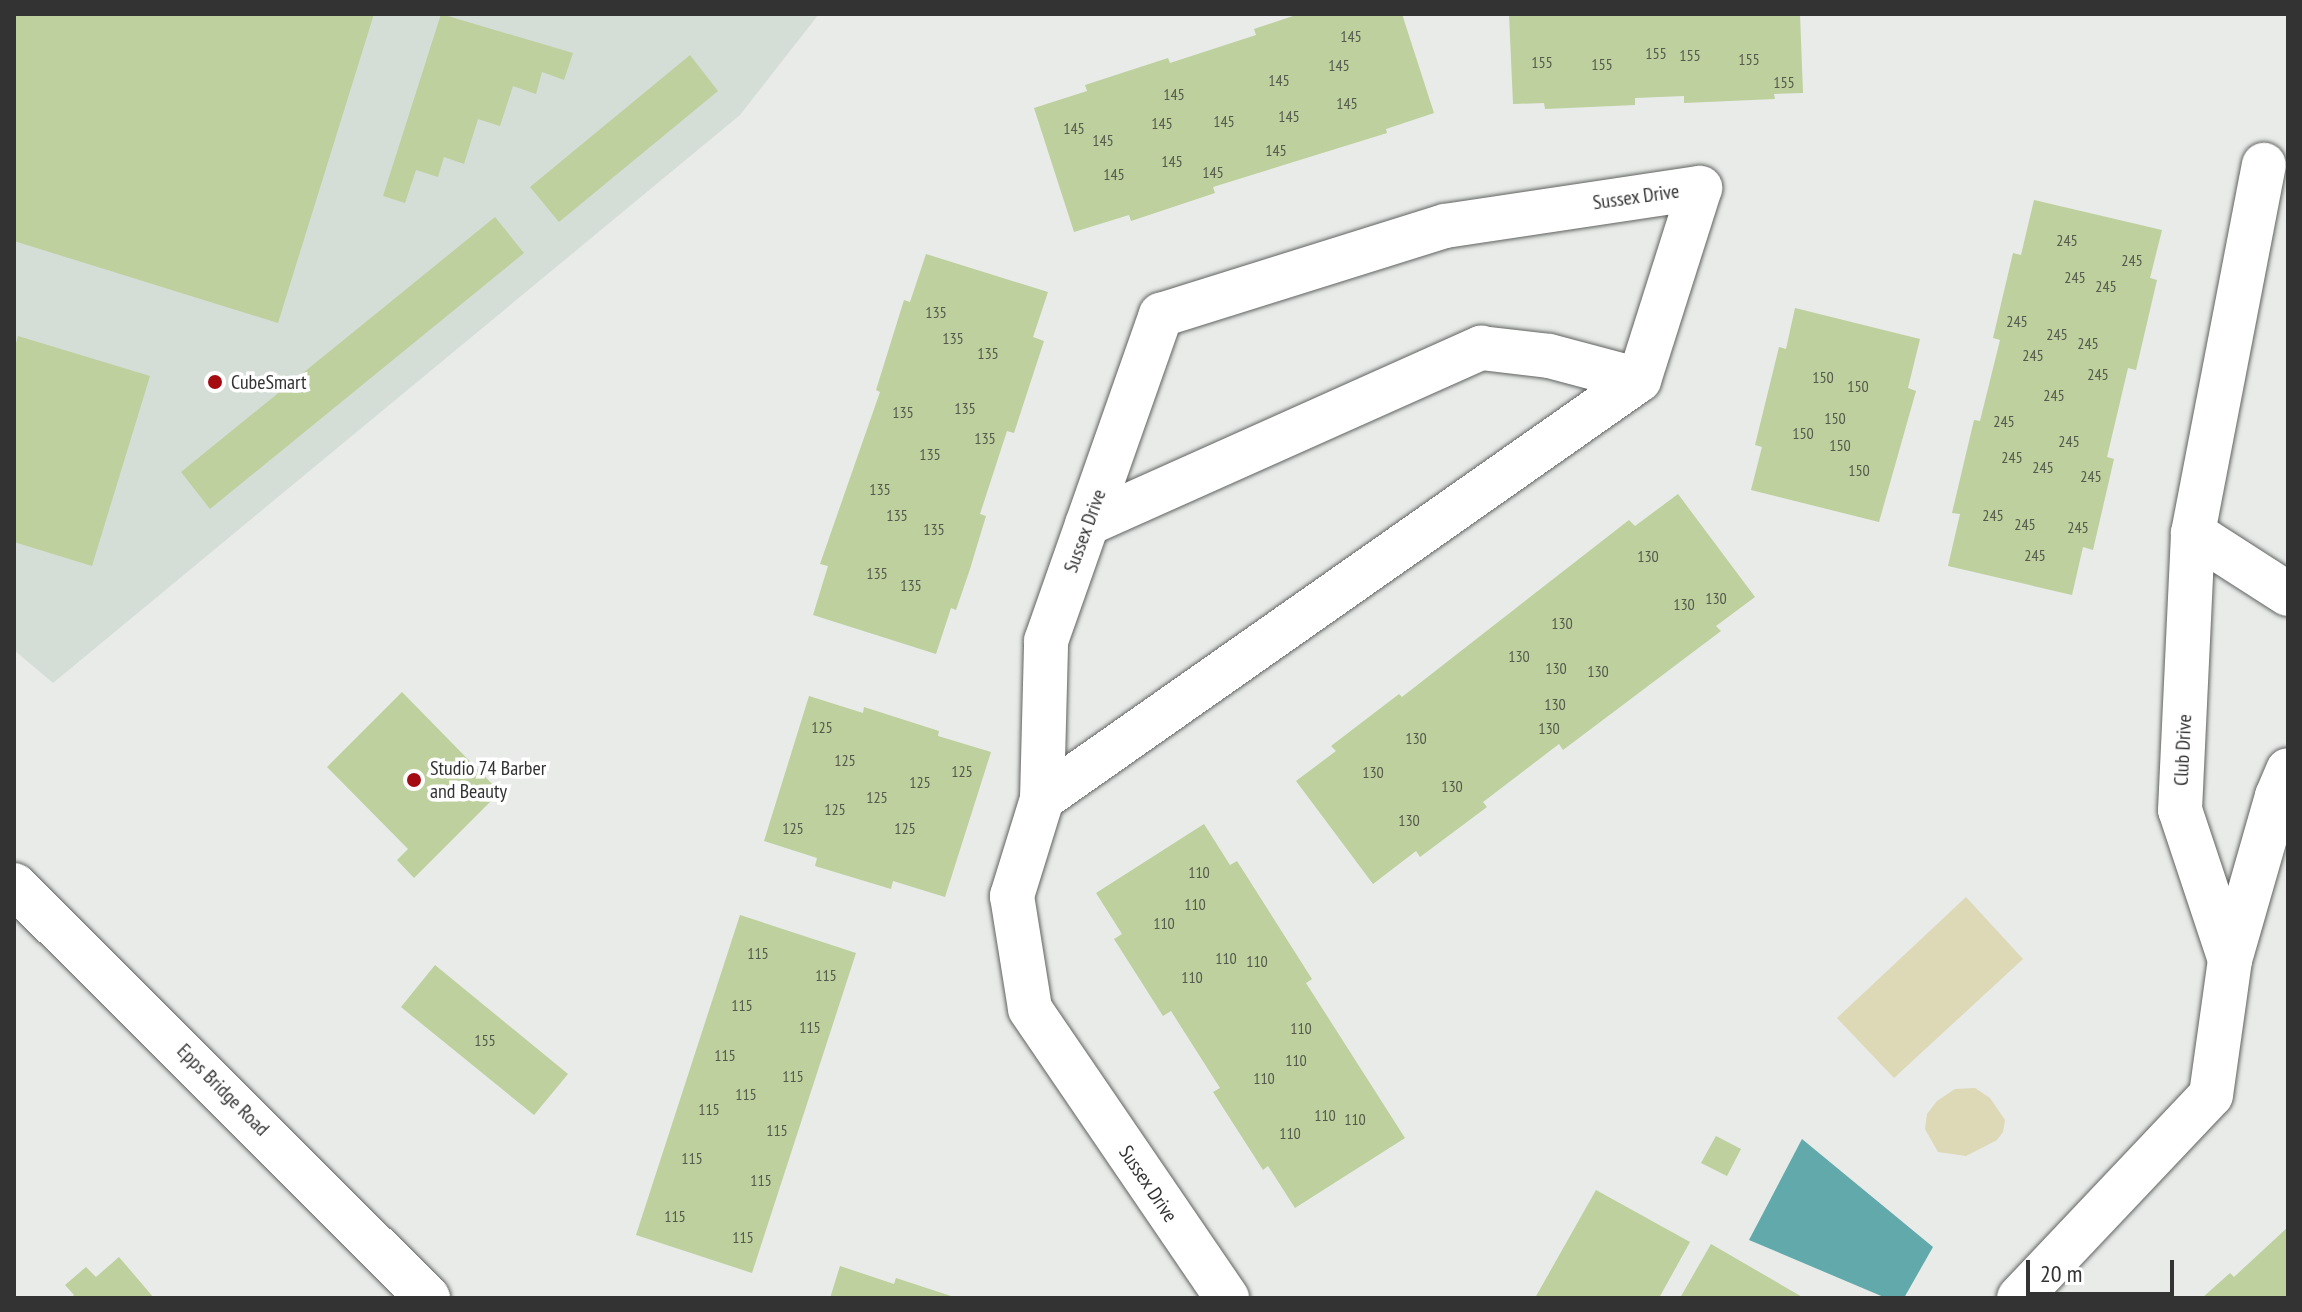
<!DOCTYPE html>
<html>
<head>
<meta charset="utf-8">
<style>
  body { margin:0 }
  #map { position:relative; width:2302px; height:1312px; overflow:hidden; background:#e8ebe8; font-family:"PT Sans Narrow",sans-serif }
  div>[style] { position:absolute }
  .built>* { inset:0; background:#d5ded6 }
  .green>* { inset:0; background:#ddd8b5 }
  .water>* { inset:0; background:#62a9ab }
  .building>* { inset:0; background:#bdd09d }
  .roads { filter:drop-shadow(0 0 2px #606360) drop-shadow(0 0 2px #606360) }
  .minor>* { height:44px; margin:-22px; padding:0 22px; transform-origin:22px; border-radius:22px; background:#fff }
  .dots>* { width:22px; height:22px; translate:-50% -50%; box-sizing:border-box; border:4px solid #fff; border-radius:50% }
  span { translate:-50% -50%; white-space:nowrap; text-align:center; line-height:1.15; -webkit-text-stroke:7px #fff; paint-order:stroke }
  .number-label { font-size:16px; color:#555a4d }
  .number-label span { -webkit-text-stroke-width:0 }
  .street-label { font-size:20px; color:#323332 }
  .poi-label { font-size:20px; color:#323332 }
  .left { translate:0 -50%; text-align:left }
  .frame { position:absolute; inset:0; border:16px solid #323332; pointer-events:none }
  .scale { position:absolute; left:2026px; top:1260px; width:148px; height:36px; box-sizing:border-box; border:4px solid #323332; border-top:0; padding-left:10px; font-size:24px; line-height:28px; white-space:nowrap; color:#323332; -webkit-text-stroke:6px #fff; paint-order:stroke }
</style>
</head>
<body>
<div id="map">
  <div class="built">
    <i style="clip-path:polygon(14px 14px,819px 14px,740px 115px,53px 683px,14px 650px)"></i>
  </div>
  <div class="green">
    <i style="clip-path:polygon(1966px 897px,2023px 959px,1894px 1078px,1837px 1018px)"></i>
    <i style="clip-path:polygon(1975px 1088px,1990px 1098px,2005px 1120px,2003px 1132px,1997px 1140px,1966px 1156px,1938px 1152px,1925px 1129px,1927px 1114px,1937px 1101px,1955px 1089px)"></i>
  </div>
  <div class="water">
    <i style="clip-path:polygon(1802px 1139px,1933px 1247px,1904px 1298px,1886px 1298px,1749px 1240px)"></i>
  </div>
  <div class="building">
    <i style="clip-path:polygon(14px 14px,374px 14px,278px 323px,14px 241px)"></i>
    <i style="clip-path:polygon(441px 14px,573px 53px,564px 80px,542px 72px,536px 94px,513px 86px,500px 126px,478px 119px,464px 164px,444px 157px,438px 177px,416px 170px,405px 203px,383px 196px)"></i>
    <i style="clip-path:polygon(1299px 14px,1402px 14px,1434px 113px,1386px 129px,1387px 133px,1213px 187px,1215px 193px,1131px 221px,1129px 215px,1074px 232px,1034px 108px,1087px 91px,1085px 85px,1168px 58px,1170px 63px,1256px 35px,1254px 29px)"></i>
    <i style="clip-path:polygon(1509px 14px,1800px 14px,1803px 93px,1774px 94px,1775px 99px,1684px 103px,1684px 96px,1635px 98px,1635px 105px,1545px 109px,1544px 103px,1513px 104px)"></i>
    <i style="clip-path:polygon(690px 55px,718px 91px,559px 222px,530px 187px)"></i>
    <i style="clip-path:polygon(2034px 200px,2162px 230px,2150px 278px,2157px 280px,2136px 370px,2128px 368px,2107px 457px,2114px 459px,2093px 550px,2083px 547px,2072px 595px,1948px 566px,1960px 514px,1952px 513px,1974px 420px,1980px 421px,2000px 340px,1993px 338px,2013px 253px,2021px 255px)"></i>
    <i style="clip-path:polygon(495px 217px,524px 253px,210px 509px,181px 472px)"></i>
    <i style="clip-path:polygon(926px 254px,1048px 292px,1033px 337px,1044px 341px,1014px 433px,1007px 431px,980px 514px,986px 516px,970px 569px,956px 610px,951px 608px,936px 654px,813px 615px,828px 566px,820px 564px,880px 392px,876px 390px,904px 300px,910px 302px)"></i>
    <i style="clip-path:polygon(1795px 308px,1920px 339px,1908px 388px,1916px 391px,1879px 522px,1751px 490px,1762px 447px,1755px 445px,1779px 347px,1786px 349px)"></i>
    <i style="clip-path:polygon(18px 336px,150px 376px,92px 566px,14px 542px,14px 350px)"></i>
    <i style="clip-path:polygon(1678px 494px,1755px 597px,1716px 626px,1721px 631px,1563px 750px,1559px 744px,1483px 802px,1487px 807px,1420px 857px,1416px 851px,1373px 884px,1296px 781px,1336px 751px,1331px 746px,1399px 694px,1402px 697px,1629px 520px,1635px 526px)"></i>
    <i style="clip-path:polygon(402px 692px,500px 792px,414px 878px,397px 860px,408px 849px,327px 767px)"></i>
    <i style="clip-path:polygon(809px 696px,863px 713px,864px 707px,939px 731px,938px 736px,991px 752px,945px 897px,893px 881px,891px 889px,815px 866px,817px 858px,764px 841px)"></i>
    <i style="clip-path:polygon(1204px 824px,1230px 865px,1237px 861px,1312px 979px,1306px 983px,1405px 1138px,1295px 1208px,1268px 1166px,1263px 1170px,1213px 1092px,1220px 1088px,1171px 1011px,1163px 1016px,1114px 939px,1122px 934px,1096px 893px)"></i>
    <i style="clip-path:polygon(740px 915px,856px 953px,752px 1273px,636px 1235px)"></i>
    <i style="clip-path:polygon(435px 965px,568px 1074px,534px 1115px,401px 1007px)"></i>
    <i style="clip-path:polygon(1716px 1136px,1741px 1149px,1727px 1176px,1701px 1163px)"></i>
    <i style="clip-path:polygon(1596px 1190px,1690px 1242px,1659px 1298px,1535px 1298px)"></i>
    <i style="clip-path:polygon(2288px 1227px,2288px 1298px,2202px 1298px,2230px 1273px,2234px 1277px)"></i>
    <i style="clip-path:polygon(1711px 1244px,1804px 1298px,1680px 1298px)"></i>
    <i style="clip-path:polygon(119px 1257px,154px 1298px,71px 1298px,74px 1295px,65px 1285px,86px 1267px,96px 1277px)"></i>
    <i style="clip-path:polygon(840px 1266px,894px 1284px,896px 1278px,957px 1298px,830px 1298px)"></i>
  </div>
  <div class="roads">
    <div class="minor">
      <i style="left:1087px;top:524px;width:432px;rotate:-24.1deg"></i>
      <i style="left:1481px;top:348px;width:68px;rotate:6.7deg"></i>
      <i style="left:1549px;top:356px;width:93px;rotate:14.9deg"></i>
      <i style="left:2193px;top:533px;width:113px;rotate:32.7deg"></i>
      <i style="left:1042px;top:799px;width:158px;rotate:-88.5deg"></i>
      <i style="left:1046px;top:641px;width:346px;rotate:-70.6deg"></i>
      <i style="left:1161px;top:315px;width:298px;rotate:-17.4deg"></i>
      <i style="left:1445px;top:226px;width:258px;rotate:-8.5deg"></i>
      <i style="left:1700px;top:188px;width:201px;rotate:107.6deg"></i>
      <i style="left:1639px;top:380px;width:729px;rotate:144.94deg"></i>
      <i style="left:1042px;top:799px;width:102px;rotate:107.2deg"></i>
      <i style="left:1012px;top:896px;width:114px;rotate:80.9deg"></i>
      <i style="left:1030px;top:1009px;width:350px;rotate:55.7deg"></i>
      <i style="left:14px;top:885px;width:585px;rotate:44.93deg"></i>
      <i style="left:2230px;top:960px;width:158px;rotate:-108.4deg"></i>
      <i style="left:2180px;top:810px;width:277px;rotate:-87.3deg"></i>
      <i style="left:2193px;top:533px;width:375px;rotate:-79.1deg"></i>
      <i style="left:2019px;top:1298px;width:279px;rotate:-46.6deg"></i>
      <i style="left:2211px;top:1095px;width:136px;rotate:-82deg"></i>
      <i style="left:2230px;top:960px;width:171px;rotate:-74deg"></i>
      <i style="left:2277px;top:796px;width:28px;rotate:-67deg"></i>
    </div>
  </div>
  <div class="dots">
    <i style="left:215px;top:382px;background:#a40c12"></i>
    <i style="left:414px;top:780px;background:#a40c12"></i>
  </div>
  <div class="number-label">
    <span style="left:1351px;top:36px">145</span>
    <span style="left:1656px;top:53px">155</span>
    <span style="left:1690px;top:55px">155</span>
    <span style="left:1749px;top:59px">155</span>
    <span style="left:1542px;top:62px">155</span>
    <span style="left:1602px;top:64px">155</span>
    <span style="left:1339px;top:65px">145</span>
    <span style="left:1279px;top:80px">145</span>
    <span style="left:1784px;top:82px">155</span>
    <span style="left:1174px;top:94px">145</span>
    <span style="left:1347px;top:103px">145</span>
    <span style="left:1289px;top:116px">145</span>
    <span style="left:1224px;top:121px">145</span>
    <span style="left:1162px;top:123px">145</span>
    <span style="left:1074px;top:128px">145</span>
    <span style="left:1103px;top:140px">145</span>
    <span style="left:1276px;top:150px">145</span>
    <span style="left:1172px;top:161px">145</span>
    <span style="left:1213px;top:172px">145</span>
    <span style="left:1114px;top:174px">145</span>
    <span style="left:2067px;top:240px">245</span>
    <span style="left:2132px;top:260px">245</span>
    <span style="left:2075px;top:277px">245</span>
    <span style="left:2106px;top:286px">245</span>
    <span style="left:936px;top:312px">135</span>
    <span style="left:2017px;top:321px">245</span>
    <span style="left:2057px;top:334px">245</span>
    <span style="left:953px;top:338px">135</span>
    <span style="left:2088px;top:343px">245</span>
    <span style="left:988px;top:353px">135</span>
    <span style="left:2033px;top:355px">245</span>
    <span style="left:2098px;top:374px">245</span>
    <span style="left:1823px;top:377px">150</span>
    <span style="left:1858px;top:386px">150</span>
    <span style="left:2054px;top:395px">245</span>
    <span style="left:965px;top:408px">135</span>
    <span style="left:903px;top:412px">135</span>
    <span style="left:1835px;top:418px">150</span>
    <span style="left:2004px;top:421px">245</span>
    <span style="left:1803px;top:433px">150</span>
    <span style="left:985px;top:438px">135</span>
    <span style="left:2069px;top:441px">245</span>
    <span style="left:1840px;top:445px">150</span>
    <span style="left:930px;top:454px">135</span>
    <span style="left:2012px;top:457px">245</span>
    <span style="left:2043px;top:467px">245</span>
    <span style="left:1859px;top:470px">150</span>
    <span style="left:2091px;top:476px">245</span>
    <span style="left:880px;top:489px">135</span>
    <span style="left:897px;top:515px">135</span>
    <span style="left:1993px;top:515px">245</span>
    <span style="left:2025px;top:524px">245</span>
    <span style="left:2078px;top:527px">245</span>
    <span style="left:934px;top:529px">135</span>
    <span style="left:2035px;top:555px">245</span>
    <span style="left:1648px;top:556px">130</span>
    <span style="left:877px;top:573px">135</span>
    <span style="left:911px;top:585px">135</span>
    <span style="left:1716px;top:598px">130</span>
    <span style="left:1684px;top:604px">130</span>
    <span style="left:1562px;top:623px">130</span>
    <span style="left:1519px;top:656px">130</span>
    <span style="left:1556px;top:668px">130</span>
    <span style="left:1598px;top:671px">130</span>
    <span style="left:1555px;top:704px">130</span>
    <span style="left:822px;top:727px">125</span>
    <span style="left:1549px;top:728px">130</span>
    <span style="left:1416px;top:738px">130</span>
    <span style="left:845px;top:760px">125</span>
    <span style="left:962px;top:771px">125</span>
    <span style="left:1373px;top:772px">130</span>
    <span style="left:920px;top:782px">125</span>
    <span style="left:1452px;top:786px">130</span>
    <span style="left:877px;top:797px">125</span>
    <span style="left:835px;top:809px">125</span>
    <span style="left:1409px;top:820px">130</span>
    <span style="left:793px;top:828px">125</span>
    <span style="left:905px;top:828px">125</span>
    <span style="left:1199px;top:872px">110</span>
    <span style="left:1195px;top:904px">110</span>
    <span style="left:1164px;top:923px">110</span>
    <span style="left:758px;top:953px">115</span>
    <span style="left:1226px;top:958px">110</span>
    <span style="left:1257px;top:961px">110</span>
    <span style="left:826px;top:975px">115</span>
    <span style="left:1192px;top:977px">110</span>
    <span style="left:742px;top:1005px">115</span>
    <span style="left:810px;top:1027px">115</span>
    <span style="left:1301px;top:1028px">110</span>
    <span style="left:485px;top:1040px">155</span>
    <span style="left:725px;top:1055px">115</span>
    <span style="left:1296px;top:1060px">110</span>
    <span style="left:793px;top:1076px">115</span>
    <span style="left:1264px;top:1078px">110</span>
    <span style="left:746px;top:1094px">115</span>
    <span style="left:709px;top:1109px">115</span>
    <span style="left:1325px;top:1115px">110</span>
    <span style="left:1355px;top:1119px">110</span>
    <span style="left:777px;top:1130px">115</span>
    <span style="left:1290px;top:1133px">110</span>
    <span style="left:692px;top:1158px">115</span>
    <span style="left:761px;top:1180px">115</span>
    <span style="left:675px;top:1216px">115</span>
    <span style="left:743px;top:1237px">115</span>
  </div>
  <div class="street-label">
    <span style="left:1636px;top:197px;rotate:-8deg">Sussex Drive</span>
    <span style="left:1085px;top:531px;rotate:-70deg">Sussex Drive</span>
    <span style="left:2183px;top:750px;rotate:-87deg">Club Drive</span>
    <span style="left:223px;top:1090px;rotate:45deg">Epps Bridge Road</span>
    <span style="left:1148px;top:1184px;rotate:56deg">Sussex Drive</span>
  </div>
  <div class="poi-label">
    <span class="left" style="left:231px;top:382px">CubeSmart</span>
    <span class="left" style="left:430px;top:780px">Studio 74 Barber<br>and Beauty</span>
  </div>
  <div class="frame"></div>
  <div class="scale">20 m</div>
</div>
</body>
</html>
